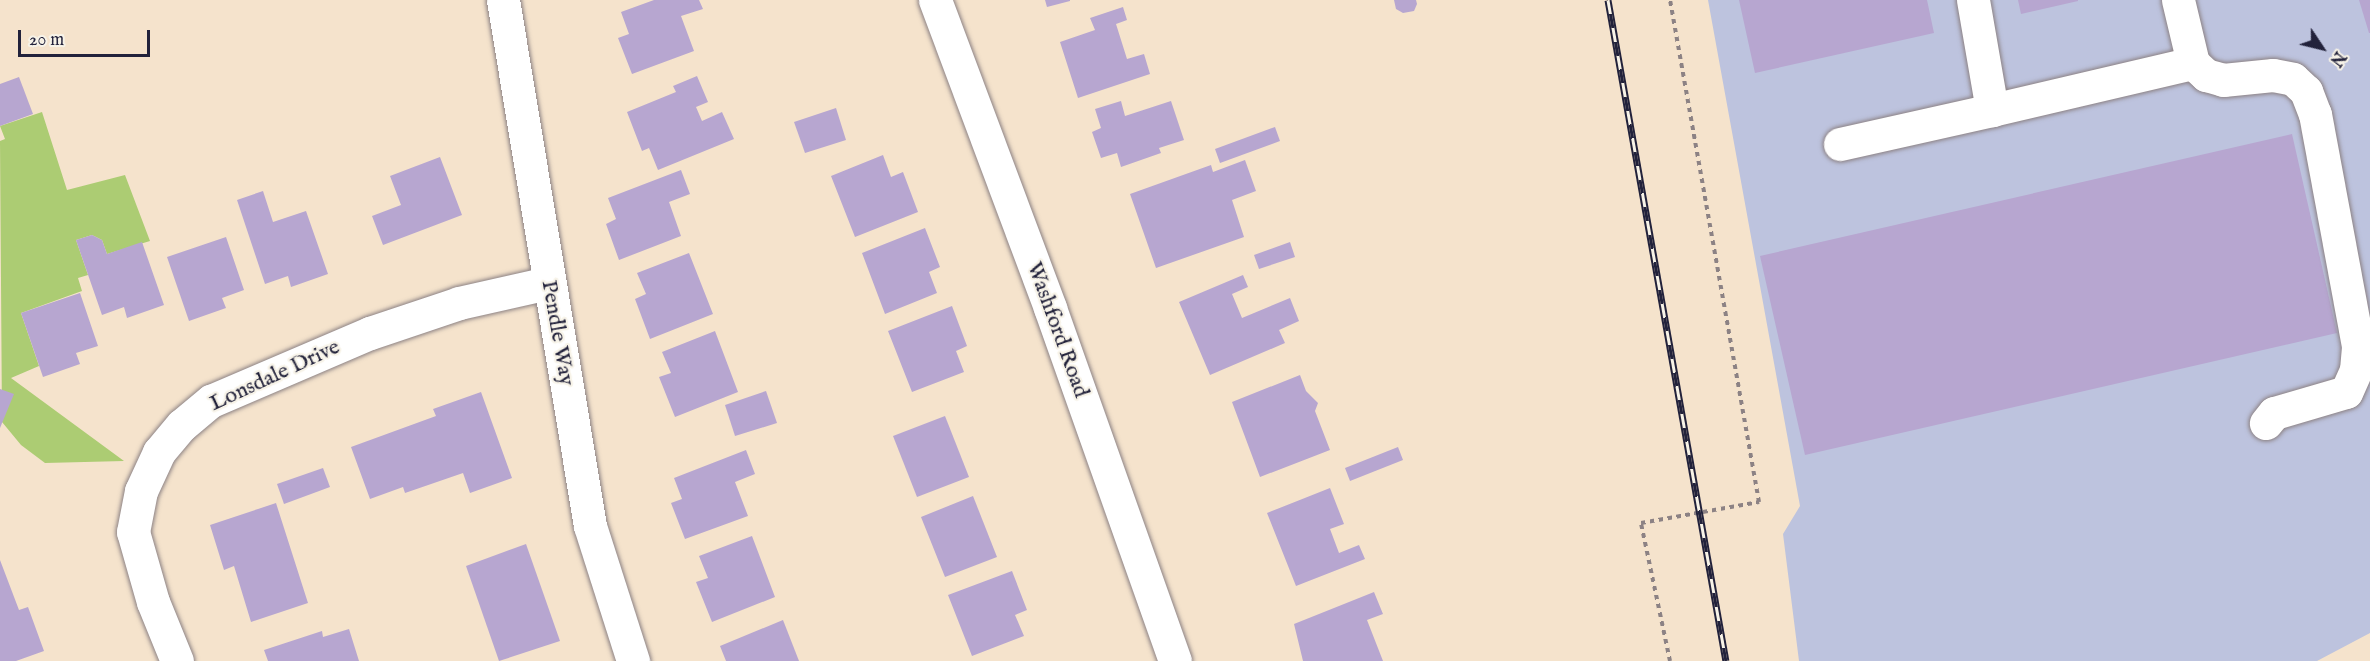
<!DOCTYPE html>
<html>
<head>
<meta charset="utf-8">
<style>
  body { margin:0 }
  #map { position:relative; width:2370px; height:661px; overflow:hidden; background:#f5e3cc; font-family:"IM FELL English",serif }
  div>[style] { position:absolute }
  .industrial>* { inset:0; background:#bdc3de }
  .green>* { inset:0; background:#accc73 }
  .building>* { inset:0; background:#b7a6d0 }
  .path>* { height:4px; margin-top:-2px; transform-origin:0; background:repeating-linear-gradient(90deg,#8c8284 0 4.5px,transparent 0 9px) }
  .roads { filter:drop-shadow(0 0 2px #8c8284) drop-shadow(0 0 2px #8c8284) }
  .minor>* { height:33px; margin:-16.5px; padding:0 16.5px; transform-origin:16.5px; border-radius:16.5px; background:#fff }
  .rail>* { height:7px; margin-top:-3.5px; transform-origin:0; background:repeating-linear-gradient(90deg,#f7f3e8 0 14px,#22223b 0 28px); box-sizing:border-box; border-block:2px solid #22223b }
  span { translate:-50% -50%; white-space:nowrap; text-align:center; line-height:1.15; -webkit-text-stroke:4.5px #f7f3e8; paint-order:stroke }
  .street-label { font-size:22px; color:#22223b }
  .north { position:absolute; left:2292px; top:18px; width:60px; height:60px; -webkit-text-stroke:4px #f7f3e8; paint-order:stroke; rotate:125deg; font-size:16px; font-weight:700; line-height:24px; text-align:center; color:#22223b }
  .north::after { content:''; display:block; margin:auto; width:21px; height:27px; background:#22223b; clip-path:polygon(50% 0,100% 100%,50% 72%,0 100%) }
  .scale { position:absolute; left:18px; top:30px; width:132px; height:27px; box-sizing:border-box; border:3px solid #22223b; border-top:0; padding-left:8px; font-size:18px; line-height:21px; white-space:nowrap; color:#22223b; -webkit-text-stroke:4px #f7f3e8; paint-order:stroke }
</style>
</head>
<body>
<div id="map">
  <div class="industrial">
    <i style="clip-path:polygon(1708px 0,2370px 0,2370px 633px,2317px 661px,1799px 661px,1783px 534px,1800px 506px)"></i>
  </div>
  <div class="green">
    <i style="clip-path:polygon(42px 112px,67px 190px,125px 175px,150px 241px,107px 254px,102px 240px,92px 235px,76px 240px,88px 275px,78px 278px,82px 291px,21px 313px,39px 366px,11px 378px,124px 461px,45px 463px,21px 445px,2px 422px,0 141px,5px 139px,0 126px)"></i>
  </div>
  <div class="building">
    <i style="clip-path:polygon(654px 0,699px 0,703px 9px,681px 16px,694px 51px,632px 74px,618px 38px,629px 34px,621px 12px)"></i>
    <i style="clip-path:polygon(1045px 0,1070px 0,1070px 1px,1047px 7px)"></i>
    <i style="clip-path:polygon(1394px 0,1416px 0,1417px 4px,1414px 11px,1403px 13px,1396px 9px)"></i>
    <i style="clip-path:polygon(1739px 0,1927px 0,1934px 33px,1755px 73px)"></i>
    <i style="clip-path:polygon(2018px 0,2078px 0,2078px 1px,2021px 14px)"></i>
    <i style="clip-path:polygon(2359px 0,2370px 0,2370px 33px,2369px 33px)"></i>
    <i style="clip-path:polygon(1123px 7px,1127px 20px,1116px 24px,1127px 59px,1144px 54px,1150px 74px,1078px 98px,1060px 42px,1095px 30px,1090px 18px)"></i>
    <i style="clip-path:polygon(697px 76px,708px 102px,696px 107px,702px 121px,722px 112px,734px 139px,658px 170px,649px 148px,642px 151px,627px 112px,676px 92px,673px 86px)"></i>
    <i style="clip-path:polygon(19px 77px,33px 114px,0 126px,0 84px)"></i>
    <i style="clip-path:polygon(1121px 101px,1125px 116px,1171px 101px,1184px 140px,1159px 148px,1161px 153px,1121px 167px,1117px 153px,1101px 158px,1092px 132px,1101px 128px,1095px 109px)"></i>
    <i style="clip-path:polygon(836px 108px,846px 140px,805px 153px,794px 122px)"></i>
    <i style="clip-path:polygon(1275px 127px,1280px 141px,1220px 163px,1215px 149px)"></i>
    <i style="clip-path:polygon(2292px 134px,2337px 333px,1805px 455px,1760px 256px)"></i>
    <i style="clip-path:polygon(883px 155px,891px 177px,903px 172px,918px 212px,855px 237px,831px 176px)"></i>
    <i style="clip-path:polygon(440px 157px,462px 215px,383px 245px,372px 216px,401px 205px,390px 176px)"></i>
    <i style="clip-path:polygon(1245px 160px,1256px 191px,1232px 200px,1244px 237px,1156px 268px,1130px 194px,1211px 165px,1213px 172px)"></i>
    <i style="clip-path:polygon(681px 170px,690px 194px,669px 202px,681px 236px,619px 260px,606px 224px,616px 219px,608px 198px)"></i>
    <i style="clip-path:polygon(263px 191px,273px 222px,306px 211px,328px 274px,291px 287px,288px 276px,265px 284px,237px 200px)"></i>
    <i style="clip-path:polygon(925px 228px,940px 267px,929px 272px,937px 293px,885px 314px,862px 253px)"></i>
    <i style="clip-path:polygon(92px 235px,102px 240px,107px 254px,142px 242px,164px 305px,127px 318px,124px 307px,102px 315px,76px 240px)"></i>
    <i style="clip-path:polygon(226px 237px,244px 290px,222px 298px,226px 308px,189px 321px,167px 257px)"></i>
    <i style="clip-path:polygon(1290px 242px,1295px 257px,1259px 269px,1254px 255px)"></i>
    <i style="clip-path:polygon(689px 253px,713px 314px,650px 339px,635px 299px,646px 294px,637px 273px)"></i>
    <i style="clip-path:polygon(1243px 275px,1248px 287px,1232px 294px,1242px 318px,1290px 298px,1299px 321px,1279px 330px,1285px 343px,1210px 375px,1179px 302px)"></i>
    <i style="clip-path:polygon(80px 293px,98px 346px,76px 353px,80px 364px,43px 377px,21px 313px)"></i>
    <i style="clip-path:polygon(952px 306px,967px 346px,956px 351px,964px 372px,912px 392px,888px 331px)"></i>
    <i style="clip-path:polygon(715px 331px,738px 392px,675px 417px,659px 377px,671px 373px,662px 352px)"></i>
    <i style="clip-path:polygon(1300px 375px,1306px 391px,1318px 403px,1315px 411px,1330px 450px,1260px 477px,1232px 402px)"></i>
    <i style="clip-path:polygon(0 389px,14px 394px,0 428px)"></i>
    <i style="clip-path:polygon(766px 391px,777px 423px,735px 436px,725px 405px)"></i>
    <i style="clip-path:polygon(481px 392px,512px 478px,470px 493px,463px 473px,405px 493px,403px 487px,370px 499px,351px 447px,436px 416px,433px 409px)"></i>
    <i style="clip-path:polygon(945px 416px,969px 477px,917px 497px,893px 436px)"></i>
    <i style="clip-path:polygon(1398px 447px,1403px 460px,1350px 481px,1345px 468px)"></i>
    <i style="clip-path:polygon(746px 450px,755px 474px,735px 482px,748px 516px,685px 539px,671px 503px,682px 499px,674px 478px)"></i>
    <i style="clip-path:polygon(323px 468px,330px 487px,284px 504px,277px 484px)"></i>
    <i style="clip-path:polygon(1330px 488px,1344px 524px,1330px 529px,1339px 553px,1359px 545px,1365px 559px,1296px 586px,1267px 513px)"></i>
    <i style="clip-path:polygon(973px 496px,997px 557px,945px 577px,921px 517px)"></i>
    <i style="clip-path:polygon(276px 503px,308px 603px,251px 622px,234px 566px,224px 570px,210px 525px)"></i>
    <i style="clip-path:polygon(752px 536px,775px 597px,712px 622px,696px 582px,708px 578px,699px 556px)"></i>
    <i style="clip-path:polygon(526px 544px,560px 641px,499px 661px,466px 566px)"></i>
    <i style="clip-path:polygon(0 560px,19px 610px,28px 607px,44px 651px,16px 661px,0 661px)"></i>
    <i style="clip-path:polygon(1012px 571px,1027px 610px,1015px 615px,1024px 636px,972px 656px,948px 595px)"></i>
    <i style="clip-path:polygon(1374px 592px,1383px 614px,1367px 620px,1383px 661px,1303px 661px,1294px 624px)"></i>
    <i style="clip-path:polygon(783px 620px,799px 661px,726px 661px,720px 646px)"></i>
    <i style="clip-path:polygon(349px 629px,359px 661px,268px 661px,264px 650px,322px 631px,323px 637px)"></i>
  </div>
  <div class="path">
    <i style="left:1670px;top:661px;width:141px;rotate:-101.9deg"></i>
    <i style="left:1641px;top:523px;width:120px;rotate:-10.1deg"></i>
    <i style="left:1759px;top:502px;width:510px;rotate:-100.05deg"></i>
  </div>
  <div class="roads">
    <div class="minor">
      <i style="left:503px;top:0;width:533px;rotate:80.61deg"></i>
      <i style="left:590px;top:526px;width:142px;rotate:72.3deg"></i>
      <i style="left:935px;top:0;width:329px;rotate:69.5deg"></i>
      <i style="left:1050px;top:308px;width:374px;rotate:70.5deg"></i>
      <i style="left:1973px;top:0;width:112px;rotate:80.2deg"></i>
      <i style="left:1992px;top:110px;width:206px;rotate:-13.2deg"></i>
      <i style="left:2178px;top:0;width:65px;rotate:76.6deg"></i>
      <i style="left:2193px;top:63px;width:18px;rotate:43deg"></i>
      <i style="left:2206px;top:75px;width:18px;rotate:16deg"></i>
      <i style="left:2223px;top:80px;width:50px;rotate:-5.7deg"></i>
      <i style="left:2273px;top:75px;width:20px;rotate:11deg"></i>
      <i style="left:2293px;top:79px;width:18px;rotate:43deg"></i>
      <i style="left:2306px;top:91px;width:25px;rotate:69deg"></i>
      <i style="left:2315px;top:114px;width:237px;rotate:79.5deg"></i>
      <i style="left:2358px;top:347px;width:23px;rotate:95deg"></i>
      <i style="left:2356px;top:370px;width:24px;rotate:114deg"></i>
      <i style="left:2346px;top:392px;width:75px;rotate:163.7deg"></i>
      <i style="left:2274px;top:413px;width:13px;rotate:129deg"></i>
      <i style="left:1840px;top:144px;width:156px;rotate:-12.6deg"></i>
      <i style="left:177px;top:661px;width:64px;rotate:-112.1deg"></i>
      <i style="left:153px;top:602px;width:73px;rotate:-105.9deg"></i>
      <i style="left:133px;top:532px;width:42px;rotate:-79deg"></i>
      <i style="left:141px;top:491px;width:43px;rotate:-65.2deg"></i>
      <i style="left:159px;top:452px;width:35px;rotate:-50deg"></i>
      <i style="left:182px;top:425px;width:38px;rotate:-40deg"></i>
      <i style="left:211px;top:401px;width:173px;rotate:-23.2deg"></i>
      <i style="left:370px;top:333px;width:94px;rotate:-18.6deg"></i>
      <i style="left:459px;top:303px;width:91px;rotate:-12.7deg"></i>
    </div>
  </div>
  <div class="rail">
    <i style="left:1608px;top:0;width:671px;rotate:79.88deg"></i>
  </div>
  <div class="street-label">
    <span style="left:1057px;top:330px;rotate:70deg">Washford Road</span>
    <span style="left:557px;top:333px;rotate:80deg">Pendle Way</span>
    <span style="left:275px;top:376px;rotate:-25deg">Lonsdale Drive</span>
  </div>
  <div class="north">N</div>
  <div class="scale">20 m</div>
</div>
</body>
</html>
